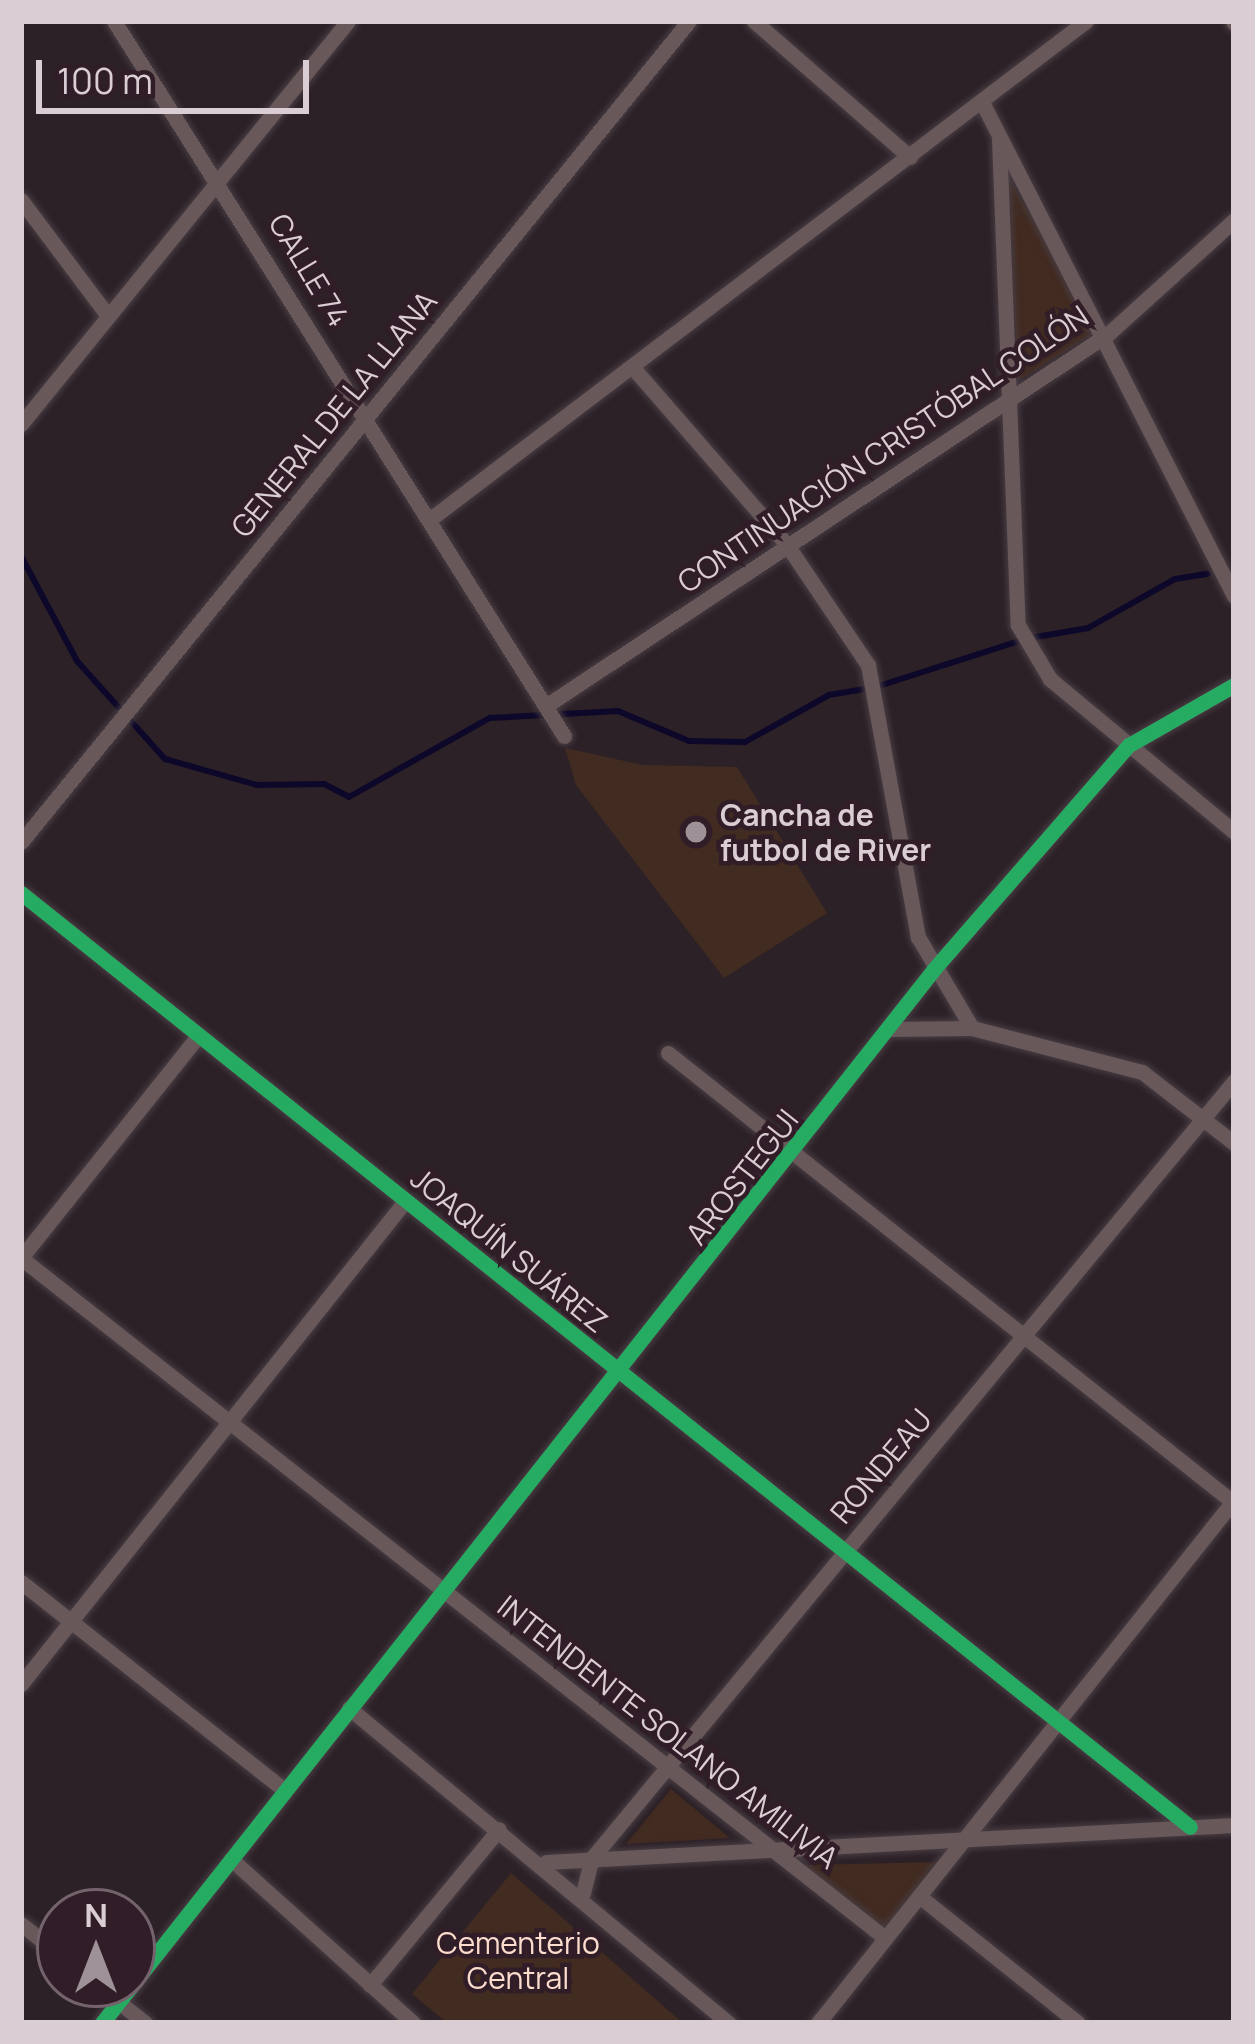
<!DOCTYPE html>
<html>
<head>
<meta charset="utf-8">
<style>
  body { margin:0 }
  #map { position:relative; width:1255px; height:2044px; overflow:hidden; background:#2c2127; font-family:Manrope,sans-serif }
  div>[style] { position:absolute }
  .green>* { inset:0; background:#422b21 }
  .stream>* { height:6px; margin:-3px; padding:0 3px; transform-origin:3px; border-radius:3px; background:#0d0829 }
  .roads { filter:drop-shadow(0 0 3px #473d43) drop-shadow(0 0 3px #473d43) }
  .street>* { height:15px; margin:-7.5px; padding:0 7.5px; transform-origin:7.5px; border-radius:7.5px; background:#68585a }
  .cycleway>* { height:15px; margin:-7.5px; padding:0 7.5px; transform-origin:7.5px; border-radius:7.5px; background:#26ab63 }
  .dots>* { width:33px; height:33px; translate:-50% -50%; box-sizing:border-box; border:6px solid #301d28; border-radius:50% }
  span { translate:-50% -50%; white-space:nowrap; text-align:center; line-height:1.15; -webkit-text-stroke:9px #301d28; paint-order:stroke }
  .street-label { font-size:30px; color:#dbcdd4 }
  .poi-label { font-size:30px; color:#dbcdd4; font-weight:700 }
  .left { translate:0 -50%; text-align:left }
  .park-label { font-size:30px; color:#fbdccd }
  .frame { position:absolute; inset:0; border:24px solid #dbcdd4; pointer-events:none }
  .north { position:absolute; left:36px; top:1888px; width:120px; height:120px; box-sizing:border-box; background:#301d28; border:3px solid #74636d; border-radius:50%; rotate:0deg; font-size:33px; font-weight:700; line-height:48px; text-align:center; color:#dbcdd4 }
  .north::after { content:''; display:block; margin:auto; width:42px; height:54px; background:#9e9197; clip-path:polygon(50% 0,100% 100%,50% 72%,0 100%) }
  .scale { position:absolute; left:36px; top:60px; width:273px; height:54px; box-sizing:border-box; border:6px solid #dbcdd4; border-top:0; padding-left:15px; font-size:36px; line-height:42px; white-space:nowrap; color:#dbcdd4; -webkit-text-stroke:9px #301d28; paint-order:stroke }
</style>
</head>
<body>
<div id="map">
  <div class="green">
    <i style="clip-path:polygon(1010px 179px,1096px 332px,1018px 381px,1008px 184px)"></i>
    <i style="clip-path:polygon(565px 748px,643px 765px,737px 767px,827px 913px,724px 978px,576px 785px)"></i>
    <i style="clip-path:polygon(671px 1789px,730px 1838px,626px 1844px)"></i>
    <i style="clip-path:polygon(936px 1862px,884px 1930px,804px 1865px)"></i>
    <i style="clip-path:polygon(511px 1873px,683px 2023px,447px 2023px,412px 1994px)"></i>
  </div>
  <div class="stream">
    <i style="left:21px;top:556px;width:119px;rotate:61.9deg"></i>
    <i style="left:77px;top:661px;width:132px;rotate:48.1deg"></i>
    <i style="left:165px;top:759px;width:96px;rotate:15.8deg"></i>
    <i style="left:257px;top:785px;width:67px;rotate:-0.9deg"></i>
    <i style="left:324px;top:784px;width:28px;rotate:27deg"></i>
    <i style="left:349px;top:797px;width:162px;rotate:-29.3deg"></i>
    <i style="left:490px;top:718px;width:128px;rotate:-3.1deg"></i>
    <i style="left:618px;top:711px;width:77px;rotate:22.9deg"></i>
    <i style="left:689px;top:741px;width:56px;rotate:1deg"></i>
    <i style="left:745px;top:742px;width:96px;rotate:-29.2deg"></i>
    <i style="left:829px;top:695px;width:42px;rotate:-9.7deg"></i>
    <i style="left:1036px;top:637px;width:53px;rotate:-9.8deg"></i>
    <i style="left:1088px;top:628px;width:100px;rotate:-29.4deg"></i>
    <i style="left:1175px;top:579px;width:33px;rotate:-9deg"></i>
    <i style="left:882px;top:685px;width:144px;rotate:-17.8deg"></i>
  </div>
  <div class="roads">
    <div class="street">
      <i style="left:114px;top:21px;width:845px;rotate:57.81deg"></i>
      <i style="left:754px;top:21px;width:207px;rotate:41.1deg"></i>
      <i style="left:1233px;top:21px;width:2px;rotate:63deg"></i>
      <i style="left:983px;top:104px;width:552px;rotate:62.97deg"></i>
      <i style="left:999px;top:139px;width:486px;rotate:87.8deg"></i>
      <i style="left:1018px;top:625px;width:63px;rotate:59.3deg"></i>
      <i style="left:1050px;top:679px;width:239px;rotate:39.7deg"></i>
      <i style="left:21px;top:200px;width:145px;rotate:53.1deg"></i>
      <i style="left:635px;top:370px;width:232px;rotate:49deg"></i>
      <i style="left:787px;top:545px;width:145px;rotate:56deg"></i>
      <i style="left:868px;top:665px;width:277px;rotate:79.6deg"></i>
      <i style="left:918px;top:937px;width:106px;rotate:59.3deg"></i>
      <i style="left:972px;top:1028px;width:176px;rotate:14.5deg"></i>
      <i style="left:1142px;top:1072px;width:116px;rotate:37.7deg"></i>
      <i style="left:21px;top:424px;width:519px;rotate:-50.94deg"></i>
      <i style="left:429px;top:520px;width:825px;rotate:-37.22deg"></i>
      <i style="left:547px;top:705px;width:673px;rotate:-33.48deg"></i>
      <i style="left:1108px;top:334px;width:170px;rotate:-42.1deg"></i>
      <i style="left:21px;top:842px;width:1058px;rotate:-50.87deg"></i>
      <i style="left:21px;top:893px;width:1496px;rotate:38.62deg"></i>
      <i style="left:889px;top:1029px;width:83px;rotate:-0.7deg"></i>
      <i style="left:198px;top:1036px;width:284px;rotate:128.6deg"></i>
      <i style="left:21px;top:1258px;width:1099px;rotate:38.2deg"></i>
      <i style="left:668px;top:1053px;width:723px;rotate:38.49deg"></i>
      <i style="left:21px;top:1582px;width:335px;rotate:38.3deg"></i>
      <i style="left:21px;top:1684px;width:617px;rotate:-51.51deg"></i>
      <i style="left:349px;top:1708px;width:494px;rotate:39.7deg"></i>
      <i style="left:231px;top:1859px;width:245px;rotate:42deg"></i>
      <i style="left:546px;top:1862px;width:689px;rotate:-3.08deg"></i>
      <i style="left:583px;top:1893px;width:36px;rotate:-76deg"></i>
      <i style="left:592px;top:1858px;width:1008px;rotate:-50.43deg"></i>
      <i style="left:919px;top:1896px;width:203px;rotate:38.6deg"></i>
      <i style="left:21px;top:1924px;width:50px;rotate:38.5deg"></i>
      <i style="left:96px;top:1984px;width:63px;rotate:38.5deg"></i>
      <i style="left:370px;top:1985px;width:202px;rotate:-50.4deg"></i>
      <i style="left:102px;top:2023px;width:1343px;rotate:-51.71deg"></i>
      <i style="left:934px;top:969px;width:297px;rotate:-49deg"></i>
      <i style="left:1129px;top:745px;width:121px;rotate:-29.7deg"></i>
      <i style="left:818px;top:2023px;width:668px;rotate:-51.5deg"></i>
    </div>
  </div>
  <div class="cycleway">
    <i style="left:21px;top:893px;width:1496px;rotate:38.62deg"></i>
    <i style="left:102px;top:2023px;width:1343px;rotate:-51.71deg"></i>
    <i style="left:934px;top:969px;width:297px;rotate:-49deg"></i>
    <i style="left:1129px;top:745px;width:121px;rotate:-29.7deg"></i>
  </div>
  <div class="dots">
    <i style="left:696px;top:832px;background:#9e9197"></i>
  </div>
  <div class="street-label">
    <span style="left:309px;top:270px;rotate:59deg">CALLE 74</span>
    <span style="left:334px;top:414px;rotate:-51deg">GENERAL DE LA LLANA</span>
    <span style="left:883px;top:449px;rotate:-34deg">CONTINUACIÓN CRISTÓBAL COLÓN</span>
    <span style="left:742px;top:1177px;rotate:-52deg">AROSTEGUI</span>
    <span style="left:509px;top:1250px;rotate:39deg">JOAQUÍN SUÁREZ</span>
    <span style="left:881px;top:1466px;rotate:-50deg">RONDEAU</span>
    <span style="left:668px;top:1732px;rotate:38deg">INTENDENTE SOLANO AMILIVIA</span>
  </div>
  <div class="poi-label">
    <span class="left" style="left:720px;top:832px">Cancha de<br>futbol de River</span>
  </div>
  <div class="park-label">
    <span style="left:518px;top:1960px">Cementerio<br>Central</span>
  </div>
  <div class="frame"></div>
  <div class="north">N</div>
  <div class="scale">100 m</div>
</div>
</body>
</html>
